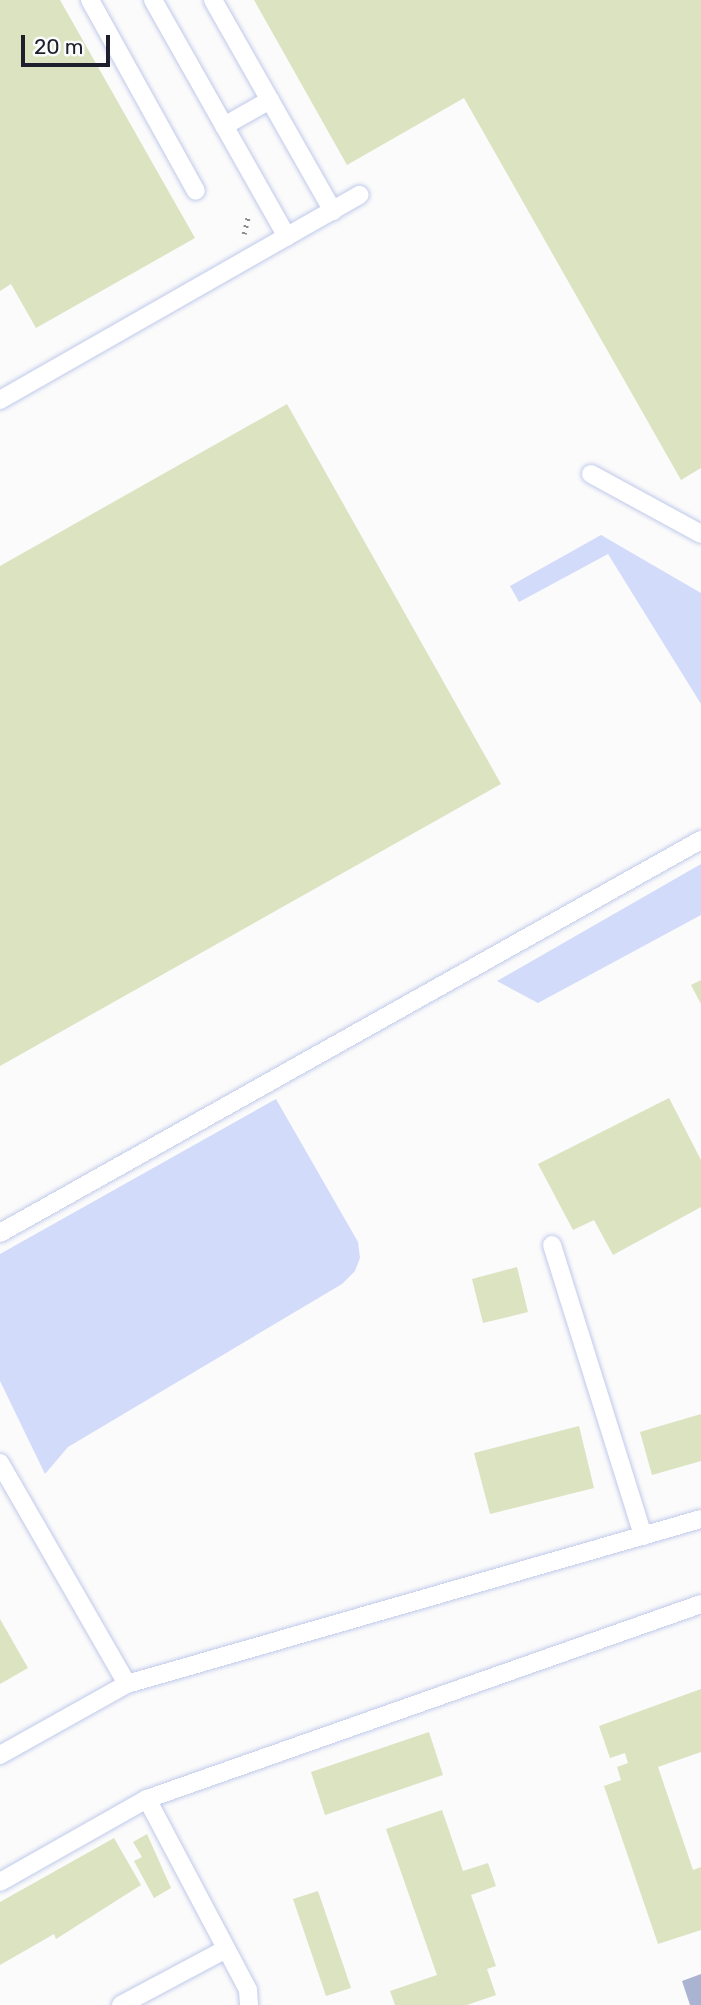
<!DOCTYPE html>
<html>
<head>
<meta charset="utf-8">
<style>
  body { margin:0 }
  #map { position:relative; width:701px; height:2005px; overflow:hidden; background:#fbfbfb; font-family:Rubik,sans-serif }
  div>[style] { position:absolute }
  .green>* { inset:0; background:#d2dbfa }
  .water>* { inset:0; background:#aab4d2 }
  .building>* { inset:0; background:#dbe3c1 }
  .path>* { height:4.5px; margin-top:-2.25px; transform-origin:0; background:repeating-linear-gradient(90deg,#8a8b91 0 2px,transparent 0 7px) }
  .roads { filter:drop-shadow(0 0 2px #c0caea) drop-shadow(0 0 2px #c0caea) }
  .lane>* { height:18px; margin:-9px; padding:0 9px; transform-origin:9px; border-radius:9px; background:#fff }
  span { translate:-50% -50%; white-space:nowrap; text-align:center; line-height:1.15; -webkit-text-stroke:5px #fbfbfb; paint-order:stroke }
  .scale { position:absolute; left:21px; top:35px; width:89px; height:32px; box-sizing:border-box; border:4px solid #1d202c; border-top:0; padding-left:9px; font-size:21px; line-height:24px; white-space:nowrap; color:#1d202c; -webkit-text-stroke:5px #fbfbfb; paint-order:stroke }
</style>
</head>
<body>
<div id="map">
  <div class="green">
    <i style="clip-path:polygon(601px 535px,701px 593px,701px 704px,608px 554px,519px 602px,510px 586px)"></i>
    <i style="clip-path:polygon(701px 864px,701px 915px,538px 1003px,497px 981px)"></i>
    <i style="clip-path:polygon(276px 1099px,358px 1242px,360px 1258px,355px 1271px,342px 1284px,68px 1447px,45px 1474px,0 1381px,0 1254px)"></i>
  </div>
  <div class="water">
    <i style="clip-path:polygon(701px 1974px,701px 2005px,690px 2005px,682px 1981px)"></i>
  </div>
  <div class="building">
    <i style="clip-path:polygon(0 0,60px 0,195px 238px,36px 328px,11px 284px,0 291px)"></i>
    <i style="clip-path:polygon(254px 0,701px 0,701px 468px,681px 480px,464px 98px,347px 165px)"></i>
    <i style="clip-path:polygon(287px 404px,501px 784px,0 1066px,0 566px)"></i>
    <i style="clip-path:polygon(701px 980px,701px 1004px,691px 985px)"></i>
    <i style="clip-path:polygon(669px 1098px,701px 1160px,701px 1207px,613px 1255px,594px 1220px,573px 1230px,538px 1164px)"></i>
    <i style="clip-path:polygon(517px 1267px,528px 1312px,483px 1323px,472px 1279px)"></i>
    <i style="clip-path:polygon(701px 1414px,701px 1461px,652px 1475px,640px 1432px)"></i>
    <i style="clip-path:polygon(579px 1426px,594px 1488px,490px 1514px,474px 1453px)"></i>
    <i style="clip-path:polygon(0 1619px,28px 1668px,0 1684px)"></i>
    <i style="clip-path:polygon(701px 1689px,701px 1752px,658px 1767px,693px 1870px,701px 1867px,701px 1930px,658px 1944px,604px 1786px,621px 1780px,617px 1767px,628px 1763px,625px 1753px,610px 1758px,599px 1726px)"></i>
    <i style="clip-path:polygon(429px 1732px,443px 1775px,325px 1815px,311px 1772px)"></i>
    <i style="clip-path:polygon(442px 1810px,463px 1871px,488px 1863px,496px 1886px,471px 1895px,496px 1966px,487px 1969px,496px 1995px,467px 2005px,395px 2005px,390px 1991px,437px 1975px,386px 1829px)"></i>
    <i style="clip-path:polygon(147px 1834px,171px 1888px,154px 1898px,134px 1861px,142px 1857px,133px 1842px)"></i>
    <i style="clip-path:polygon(114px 1838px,141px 1885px,56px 1939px,54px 1934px,0 1965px,0 1902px)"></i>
    <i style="clip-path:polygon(318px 1891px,351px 1988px,326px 1996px,293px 1899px)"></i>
  </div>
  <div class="path">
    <i style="left:244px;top:234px;width:18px;rotate:-77deg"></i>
  </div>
  <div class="roads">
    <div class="lane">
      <i style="left:90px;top:0;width:218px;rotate:61deg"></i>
      <i style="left:153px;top:0;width:272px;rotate:60.5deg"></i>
      <i style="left:213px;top:0;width:243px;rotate:60.4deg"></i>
      <i style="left:224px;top:126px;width:53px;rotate:-29.5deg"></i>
      <i style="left:0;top:400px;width:414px;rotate:-29.7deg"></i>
      <i style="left:591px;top:474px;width:125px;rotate:28.6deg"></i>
      <i style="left:0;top:1233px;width:804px;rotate:-29.28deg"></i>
      <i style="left:552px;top:1245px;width:305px;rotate:72.6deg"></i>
      <i style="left:0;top:1463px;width:255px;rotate:60.1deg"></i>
      <i style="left:0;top:1755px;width:145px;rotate:-29.2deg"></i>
      <i style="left:127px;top:1684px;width:597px;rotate:-16.04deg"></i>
      <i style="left:147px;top:1799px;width:216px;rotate:62.1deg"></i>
      <i style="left:248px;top:1990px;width:15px;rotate:86deg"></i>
      <i style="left:0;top:1882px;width:169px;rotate:-29.5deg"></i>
      <i style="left:147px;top:1799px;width:587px;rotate:-19.39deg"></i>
      <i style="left:121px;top:2005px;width:119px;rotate:-28.1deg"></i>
    </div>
  </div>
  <div class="scale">20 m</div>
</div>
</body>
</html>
